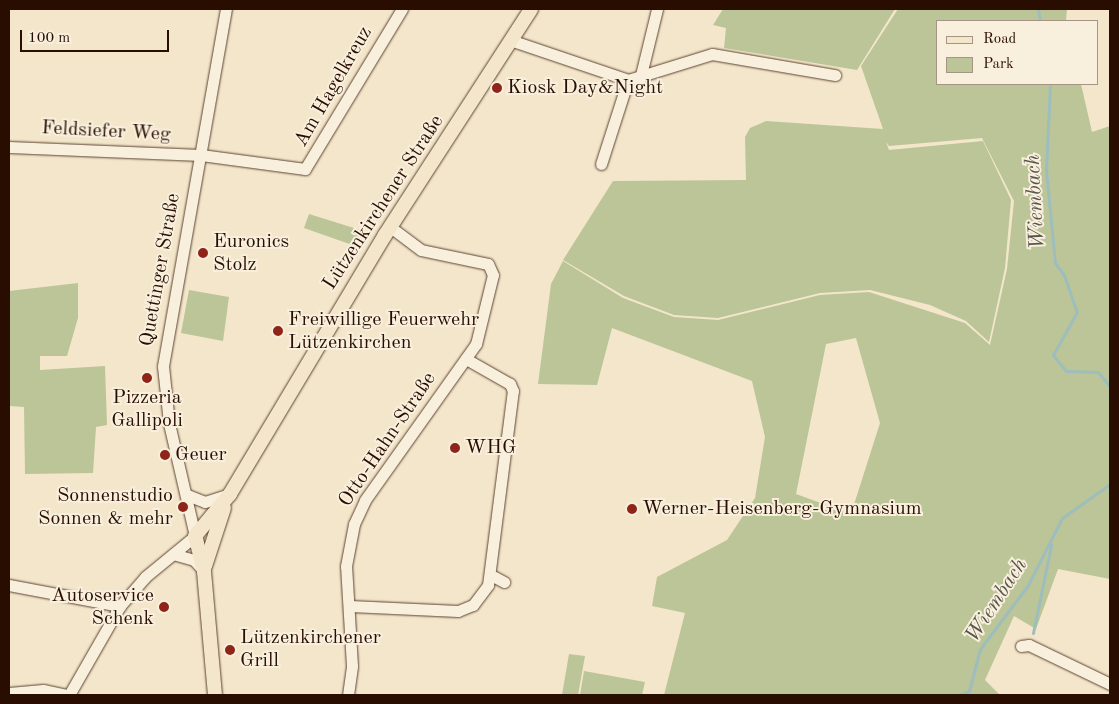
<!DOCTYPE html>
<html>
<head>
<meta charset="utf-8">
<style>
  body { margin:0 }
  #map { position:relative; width:1119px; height:704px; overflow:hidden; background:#f4e6ca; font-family:"Old Standard TT",serif }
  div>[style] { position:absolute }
  .green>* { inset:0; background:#bbc597 }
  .stream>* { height:3px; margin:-1.5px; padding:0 1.5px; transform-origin:1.5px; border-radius:1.5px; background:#9dbebc }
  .roads { filter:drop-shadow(0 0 1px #5c4332) drop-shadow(0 0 1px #5c4332) }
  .minor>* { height:11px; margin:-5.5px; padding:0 5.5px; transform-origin:5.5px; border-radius:5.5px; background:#f8efdd }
  .major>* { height:14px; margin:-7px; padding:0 7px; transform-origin:7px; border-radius:7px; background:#f4e6ca }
  .dots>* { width:14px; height:14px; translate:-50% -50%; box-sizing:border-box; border:2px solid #f8efdd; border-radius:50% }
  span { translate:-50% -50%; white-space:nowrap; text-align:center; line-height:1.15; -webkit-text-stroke:4px #f8efdd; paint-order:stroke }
  .street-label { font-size:20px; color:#290d00 }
  .poi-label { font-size:20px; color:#290d00 }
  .left { translate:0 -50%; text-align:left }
  .right { translate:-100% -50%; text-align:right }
  .water-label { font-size:21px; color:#57544b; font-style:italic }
  .frame { position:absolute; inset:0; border:10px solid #290d00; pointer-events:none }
  .legend { position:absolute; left:936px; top:20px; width:162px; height:65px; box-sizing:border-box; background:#f8efdd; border:1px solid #a59585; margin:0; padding:6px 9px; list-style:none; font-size:15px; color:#290d00 }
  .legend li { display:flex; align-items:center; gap:10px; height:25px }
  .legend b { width:25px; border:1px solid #a59585 }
  .scale { position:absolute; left:20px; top:30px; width:149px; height:22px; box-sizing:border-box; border:2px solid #290d00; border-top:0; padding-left:6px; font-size:15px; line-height:18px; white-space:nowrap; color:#290d00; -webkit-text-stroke:4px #f8efdd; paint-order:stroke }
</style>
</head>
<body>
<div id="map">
  <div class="green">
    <i style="clip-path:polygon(723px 9px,895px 9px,857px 70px,724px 48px,726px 28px,713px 25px)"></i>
    <i style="clip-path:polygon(evenodd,898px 9px,1067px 9px,1066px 21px,938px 21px,938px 84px,1081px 84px,1092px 132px,1110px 126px,1110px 579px,1058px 569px,1036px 629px,1014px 616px,985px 680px,1000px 695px,664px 695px,685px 613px,652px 606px,657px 577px,727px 540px,755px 498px,765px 437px,752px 381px,612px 328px,597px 385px,538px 384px,551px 284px,563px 261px,623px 298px,674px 317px,718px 320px,820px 295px,869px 292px,965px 323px,990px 345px,1007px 269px,1014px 201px,982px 138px,889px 146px,886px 142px,889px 150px,983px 141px,1011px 200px,1005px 268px,989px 342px,966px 321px,930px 305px,870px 290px,820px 293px,718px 318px,674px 315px,624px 296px,563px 260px,613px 181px,746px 180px,745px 137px,750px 128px,766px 121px,883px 129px,861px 66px,898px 9px,856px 338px,880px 423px,851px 514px,796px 494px,826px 344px,856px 338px)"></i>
    <i style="clip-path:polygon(309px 214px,370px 233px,361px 248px,304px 228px)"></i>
    <i style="clip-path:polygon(78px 283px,78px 318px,67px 356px,40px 356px,40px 370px,105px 366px,107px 425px,96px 427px,93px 473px,25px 474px,24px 407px,9px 406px,9px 291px)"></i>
    <i style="clip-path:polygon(189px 290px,229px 297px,223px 341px,181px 333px)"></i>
    <i style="clip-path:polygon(569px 654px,585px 656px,578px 695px,562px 695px)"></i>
    <i style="clip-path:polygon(584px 671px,645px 682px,642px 695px,580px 695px)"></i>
  </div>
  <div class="stream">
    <i style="left:1038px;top:9px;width:12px;rotate:81deg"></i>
    <i style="left:1050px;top:84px;width:87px;rotate:92.6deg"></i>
    <i style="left:1046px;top:171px;width:92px;rotate:84.4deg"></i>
    <i style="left:1055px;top:263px;width:15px;rotate:53deg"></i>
    <i style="left:1064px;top:275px;width:39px;rotate:71deg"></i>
    <i style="left:1077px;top:312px;width:49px;rotate:119.2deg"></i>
    <i style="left:1053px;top:355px;width:21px;rotate:51deg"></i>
    <i style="left:1066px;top:371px;width:32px;rotate:2deg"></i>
    <i style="left:1098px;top:372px;width:19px;rotate:51deg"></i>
    <i style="left:1033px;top:633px;width:90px;rotate:-78.4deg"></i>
    <i style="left:958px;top:695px;width:12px;rotate:-20deg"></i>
    <i style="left:969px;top:691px;width:43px;rotate:-75.3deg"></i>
    <i style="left:980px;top:649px;width:80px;rotate:-53.1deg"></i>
    <i style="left:1028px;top:585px;width:75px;rotate:-63.1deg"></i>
    <i style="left:1062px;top:518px;width:59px;rotate:-35.3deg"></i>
  </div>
  <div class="roads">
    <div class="minor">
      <i style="left:513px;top:41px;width:121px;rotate:18.7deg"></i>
      <i style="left:628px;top:80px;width:88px;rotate:-17.2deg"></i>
      <i style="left:712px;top:54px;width:125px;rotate:9.7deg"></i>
      <i style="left:640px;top:79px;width:72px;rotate:-76.3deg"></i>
      <i style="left:9px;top:147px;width:192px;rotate:2.4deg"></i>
      <i style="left:201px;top:155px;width:105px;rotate:7.7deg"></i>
      <i style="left:305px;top:169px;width:187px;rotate:-58.8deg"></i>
      <i style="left:601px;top:164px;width:88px;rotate:-72.2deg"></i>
      <i style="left:187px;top:495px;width:19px;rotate:21deg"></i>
      <i style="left:205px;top:502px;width:26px;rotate:-18deg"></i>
      <i style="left:173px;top:554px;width:22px;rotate:16deg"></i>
      <i style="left:194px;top:560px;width:15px;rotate:48deg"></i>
      <i style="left:491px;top:575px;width:15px;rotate:28deg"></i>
      <i style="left:9px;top:585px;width:113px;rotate:10.7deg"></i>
      <i style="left:350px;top:606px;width:108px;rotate:2.7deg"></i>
      <i style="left:458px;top:611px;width:16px;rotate:-22deg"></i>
      <i style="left:473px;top:605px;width:25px;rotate:-53deg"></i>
      <i style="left:488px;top:585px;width:196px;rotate:-82.7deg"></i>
      <i style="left:513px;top:391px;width:8px;rotate:-113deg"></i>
      <i style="left:510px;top:384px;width:51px;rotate:-150.4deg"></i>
      <i style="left:1021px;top:646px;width:8px;rotate:-7deg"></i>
      <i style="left:1029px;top:645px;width:90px;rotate:25.7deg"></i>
      <i style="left:9px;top:693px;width:34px;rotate:-5deg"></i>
      <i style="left:43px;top:690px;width:25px;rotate:12deg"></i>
      <i style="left:69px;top:695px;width:103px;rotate:-60.2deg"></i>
      <i style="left:120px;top:606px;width:38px;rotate:-49deg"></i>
      <i style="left:145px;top:577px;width:65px;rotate:-39.4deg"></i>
      <i style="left:195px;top:536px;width:116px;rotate:-103deg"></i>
      <i style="left:169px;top:423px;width:57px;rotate:-96deg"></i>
      <i style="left:163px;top:366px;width:363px;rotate:-80deg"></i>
      <i style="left:348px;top:695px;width:29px;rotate:-82deg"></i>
      <i style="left:352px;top:666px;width:100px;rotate:-93.4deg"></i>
      <i style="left:346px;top:566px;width:43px;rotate:-79.2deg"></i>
      <i style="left:354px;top:524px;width:26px;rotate:-65deg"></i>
      <i style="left:365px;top:500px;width:191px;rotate:-54.6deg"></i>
      <i style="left:476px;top:344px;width:71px;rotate:-76.2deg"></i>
      <i style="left:493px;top:275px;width:12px;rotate:-114deg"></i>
      <i style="left:488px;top:264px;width:68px;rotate:-168.2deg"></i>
      <i style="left:421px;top:250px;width:39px;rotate:-143deg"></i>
    </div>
    <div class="major">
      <i style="left:205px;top:566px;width:61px;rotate:-71.9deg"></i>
      <i style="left:215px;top:695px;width:124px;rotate:-95.1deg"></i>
      <i style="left:204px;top:571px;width:36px;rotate:-104deg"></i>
      <i style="left:195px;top:536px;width:55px;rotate:-50.2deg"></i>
      <i style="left:230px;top:494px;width:302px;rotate:-59.1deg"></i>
      <i style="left:385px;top:235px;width:269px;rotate:-57.1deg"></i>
    </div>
  </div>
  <div class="dots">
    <i style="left:497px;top:88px;background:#8f2418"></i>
    <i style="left:203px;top:253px;background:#8f2418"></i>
    <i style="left:278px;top:331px;background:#8f2418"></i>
    <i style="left:147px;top:378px;background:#8f2418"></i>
    <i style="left:455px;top:448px;background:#8f2418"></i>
    <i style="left:165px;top:455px;background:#8f2418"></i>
    <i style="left:183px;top:507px;background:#8f2418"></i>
    <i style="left:632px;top:509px;background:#8f2418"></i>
    <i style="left:164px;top:607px;background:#8f2418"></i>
    <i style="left:230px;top:650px;background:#8f2418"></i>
  </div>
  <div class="street-label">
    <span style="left:334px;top:87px;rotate:-60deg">Am Hagelkreuz</span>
    <span style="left:106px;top:132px;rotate:3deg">Feldsiefer Weg</span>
    <span style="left:384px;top:203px;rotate:-57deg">Lützenkirchener Straße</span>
    <span style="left:161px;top:270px;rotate:-80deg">Quettinger Straße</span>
    <span style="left:388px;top:440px;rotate:-56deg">Otto-Hahn-Straße</span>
  </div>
  <div class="poi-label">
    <span class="left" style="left:507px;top:88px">Kiosk Day&amp;Night</span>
    <span class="left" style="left:213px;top:254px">Euronics<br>Stolz</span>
    <span class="left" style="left:288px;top:332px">Freiwillige Feuerwehr<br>Lützenkirchen</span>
    <span style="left:147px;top:410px">Pizzeria<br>Gallipoli</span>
    <span class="left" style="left:465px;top:448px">WHG</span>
    <span class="left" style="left:175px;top:455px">Geuer</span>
    <span class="right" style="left:173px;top:508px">Sonnenstudio<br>Sonnen &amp; mehr</span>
    <span class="left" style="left:642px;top:509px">Werner-Heisenberg-Gymnasium</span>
    <span class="right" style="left:154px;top:608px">Autoservice<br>Schenk</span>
    <span class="left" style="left:240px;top:650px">Lützenkirchener<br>Grill</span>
  </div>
  <div class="water-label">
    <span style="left:1036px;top:202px;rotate:-93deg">Wiembach</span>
    <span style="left:997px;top:601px;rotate:-57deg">Wiembach</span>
  </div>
  <div class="frame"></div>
  <ul class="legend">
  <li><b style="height:6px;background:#f4e6ca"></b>Road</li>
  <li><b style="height:14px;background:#bbc597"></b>Park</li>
  </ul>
  <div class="scale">100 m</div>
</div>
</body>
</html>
